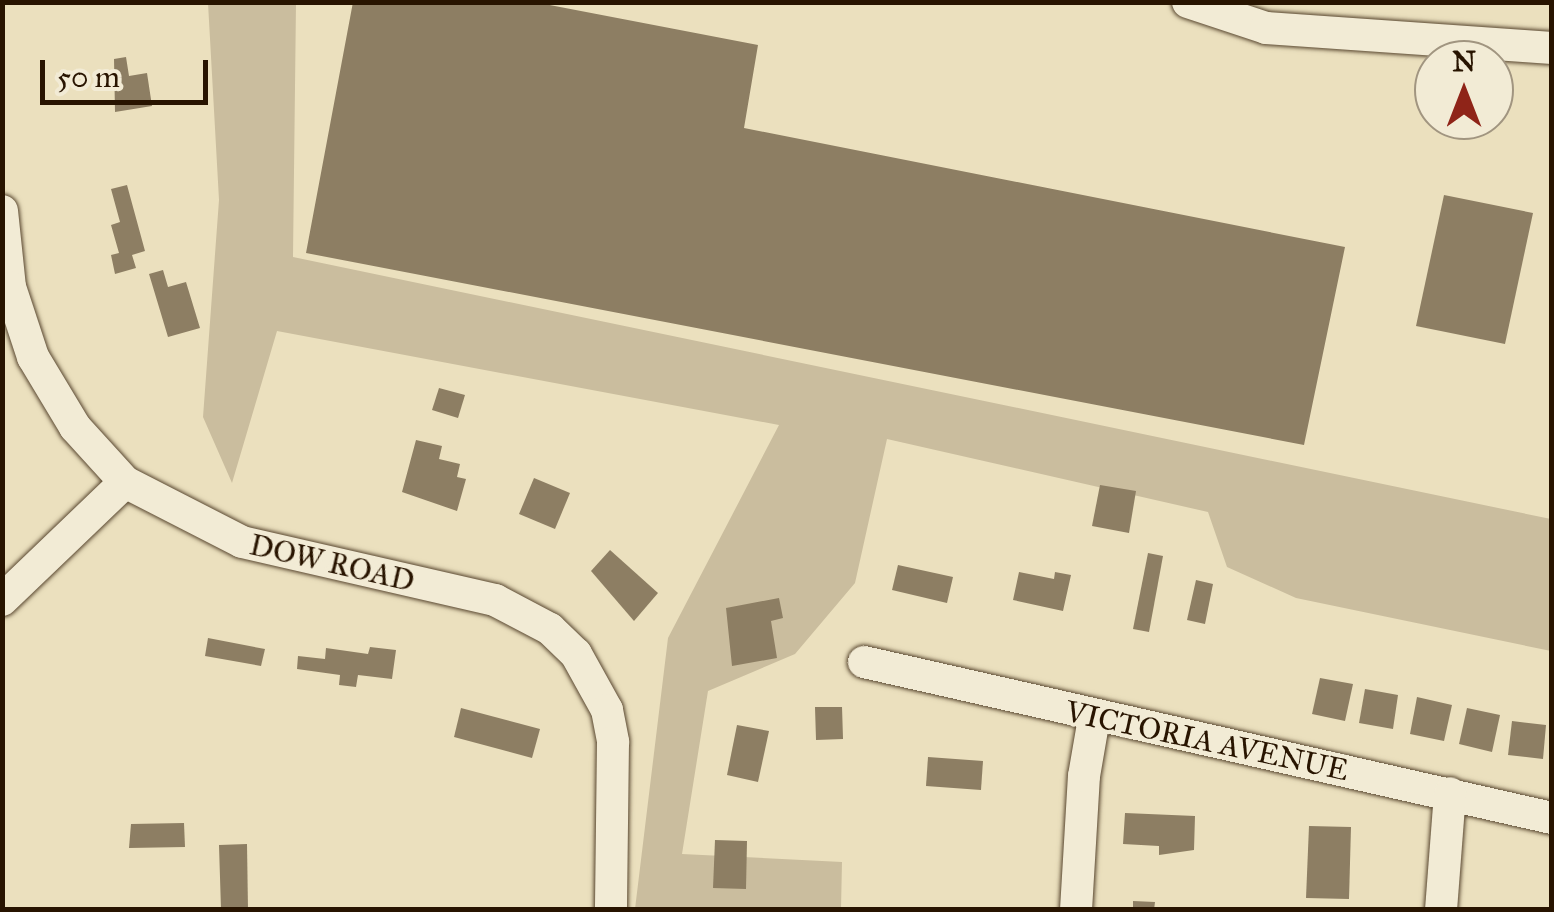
<!DOCTYPE html>
<html>
<head>
<meta charset="utf-8">
<style>
  body { margin:0 }
  #map { position:relative; width:1554px; height:912px; overflow:hidden; background:#ebe0be; font-family:"IM FELL Great Primer",serif }
  div>[style] { position:absolute }
  .green>* { inset:0; background:#cabd9e }
  .building>* { inset:0; background:#8d7e63 }
  .roads { filter:drop-shadow(0 0 2px #594730) drop-shadow(0 0 2px #594730) }
  .minor>* { height:32px; margin:-16px; padding:0 16px; transform-origin:16px; border-radius:16px; background:#f2ebd5 }
  span { translate:-50% -50%; white-space:nowrap; text-align:center; line-height:1.15; -webkit-text-stroke:8px #f2ebd5; paint-order:stroke }
  .street-label { font-size:30px; color:#281400 }
  .frame { position:absolute; inset:0; border:5px solid #281400; pointer-events:none }
  .north { position:absolute; left:1414px; top:40px; width:100px; height:100px; box-sizing:border-box; background:#f2ebd5; border:2px solid #a19580; border-radius:50%; rotate:0deg; font-size:28px; font-weight:700; line-height:40px; text-align:center; color:#281400 }
  .north::after { content:''; display:block; margin:auto; width:35px; height:45px; background:#8f2418; clip-path:polygon(50% 0,100% 100%,50% 72%,0 100%) }
  .scale { position:absolute; left:40px; top:60px; width:168px; height:45px; box-sizing:border-box; border:5px solid #281400; border-top:0; padding-left:12px; font-size:30px; line-height:35px; white-space:nowrap; color:#281400; -webkit-text-stroke:8px #f2ebd5; paint-order:stroke }
</style>
</head>
<body>
<div id="map">
  <div class="green">
    <i style="clip-path:polygon(208px 3px,296px 3px,293px 257px,1551px 519px,1551px 651px,1296px 598px,1227px 567px,1208px 512px,887px 439px,855px 583px,795px 654px,708px 691px,682px 854px,842px 862px,841px 909px,635px 909px,668px 638px,779px 425px,277px 331px,232px 483px,203px 417px,219px 200px)"></i>
  </div>
  <div class="building">
    <i style="clip-path:polygon(353px 2px,534px 2px,758px 45px,744px 128px,1345px 247px,1304px 445px,306px 253px)"></i>
    <i style="clip-path:polygon(126px 57px,129px 76px,147px 73px,152px 106px,115px 112px,114px 59px)"></i>
    <i style="clip-path:polygon(127px 185px,145px 251px,132px 255px,136px 268px,115px 274px,111px 255px,119px 253px,111px 225px,120px 222px,111px 189px)"></i>
    <i style="clip-path:polygon(1444px 195px,1533px 213px,1505px 344px,1416px 326px)"></i>
    <i style="clip-path:polygon(163px 270px,168px 287px,186px 282px,200px 328px,168px 337px,149px 274px)"></i>
    <i style="clip-path:polygon(439px 388px,465px 395px,458px 418px,432px 410px)"></i>
    <i style="clip-path:polygon(416px 440px,442px 446px,439px 459px,460px 464px,457px 477px,466px 479px,457px 511px,402px 492px)"></i>
    <i style="clip-path:polygon(534px 478px,570px 493px,555px 529px,519px 514px)"></i>
    <i style="clip-path:polygon(1100px 485px,1136px 491px,1129px 533px,1092px 526px)"></i>
    <i style="clip-path:polygon(610px 550px,658px 593px,634px 621px,591px 571px)"></i>
    <i style="clip-path:polygon(1148px 553px,1163px 556px,1149px 632px,1133px 629px)"></i>
    <i style="clip-path:polygon(898px 565px,953px 577px,947px 603px,892px 590px)"></i>
    <i style="clip-path:polygon(1019px 572px,1054px 579px,1055px 572px,1071px 575px,1063px 611px,1013px 600px)"></i>
    <i style="clip-path:polygon(1196px 580px,1213px 584px,1205px 624px,1187px 620px)"></i>
    <i style="clip-path:polygon(779px 598px,783px 618px,771px 621px,777px 658px,732px 666px,726px 608px)"></i>
    <i style="clip-path:polygon(208px 638px,265px 649px,261px 666px,205px 656px)"></i>
    <i style="clip-path:polygon(370px 647px,396px 650px,392px 679px,358px 675px,356px 687px,339px 685px,340px 675px,297px 669px,298px 656px,325px 659px,326px 648px,368px 654px)"></i>
    <i style="clip-path:polygon(1320px 678px,1353px 684px,1345px 721px,1312px 714px)"></i>
    <i style="clip-path:polygon(1365px 689px,1398px 695px,1393px 729px,1359px 723px)"></i>
    <i style="clip-path:polygon(1417px 697px,1452px 705px,1444px 741px,1410px 734px)"></i>
    <i style="clip-path:polygon(815px 707px,842px 707px,843px 739px,816px 740px)"></i>
    <i style="clip-path:polygon(461px 708px,540px 729px,532px 758px,454px 737px)"></i>
    <i style="clip-path:polygon(1467px 708px,1500px 715px,1492px 752px,1459px 744px)"></i>
    <i style="clip-path:polygon(1512px 721px,1546px 725px,1543px 759px,1508px 755px)"></i>
    <i style="clip-path:polygon(737px 725px,769px 731px,758px 782px,727px 775px)"></i>
    <i style="clip-path:polygon(928px 757px,983px 761px,981px 790px,926px 786px)"></i>
    <i style="clip-path:polygon(1125px 813px,1195px 816px,1194px 850px,1159px 855px,1159px 846px,1123px 844px)"></i>
    <i style="clip-path:polygon(184px 823px,185px 847px,129px 848px,131px 824px)"></i>
    <i style="clip-path:polygon(1309px 826px,1351px 827px,1349px 899px,1306px 898px)"></i>
    <i style="clip-path:polygon(715px 840px,747px 841px,746px 889px,713px 888px)"></i>
    <i style="clip-path:polygon(247px 844px,248px 910px,221px 910px,219px 845px)"></i>
    <i style="clip-path:polygon(1133px 901px,1155px 902px,1154px 910px,1133px 910px)"></i>
  </div>
  <div class="roads">
    <div class="minor">
      <i style="left:1188px;top:2px;width:82px;rotate:18.4deg"></i>
      <i style="left:1266px;top:28px;width:287px;rotate:4deg"></i>
      <i style="left:2px;top:211px;width:76px;rotate:84deg"></i>
      <i style="left:10px;top:287px;width:74px;rotate:71.8deg"></i>
      <i style="left:33px;top:357px;width:82px;rotate:59deg"></i>
      <i style="left:75px;top:427px;width:74px;rotate:47.7deg"></i>
      <i style="left:125px;top:482px;width:131px;rotate:27.1deg"></i>
      <i style="left:242px;top:542px;width:260px;rotate:12.9deg"></i>
      <i style="left:495px;top:600px;width:62px;rotate:27.8deg"></i>
      <i style="left:550px;top:629px;width:36px;rotate:44deg"></i>
      <i style="left:576px;top:654px;width:64px;rotate:61deg"></i>
      <i style="left:607px;top:710px;width:33px;rotate:79deg"></i>
      <i style="left:613px;top:742px;width:168px;rotate:90.7deg"></i>
      <i style="left:2px;top:600px;width:170px;rotate:-43.8deg"></i>
      <i style="left:864px;top:662px;width:705px;rotate:12.78deg"></i>
      <i style="left:1076px;top:910px;width:134px;rotate:-86.6deg"></i>
      <i style="left:1084px;top:776px;width:59px;rotate:-80.2deg"></i>
      <i style="left:1441px;top:910px;width:117px;rotate:-85.6deg"></i>
    </div>
  </div>
  <div class="street-label">
    <span style="left:332px;top:563px;rotate:13deg">DOW ROAD</span>
    <span style="left:1207px;top:741px;rotate:12deg">VICTORIA AVENUE</span>
  </div>
  <div class="frame"></div>
  <div class="north">N</div>
  <div class="scale">50 m</div>
</div>
</body>
</html>
